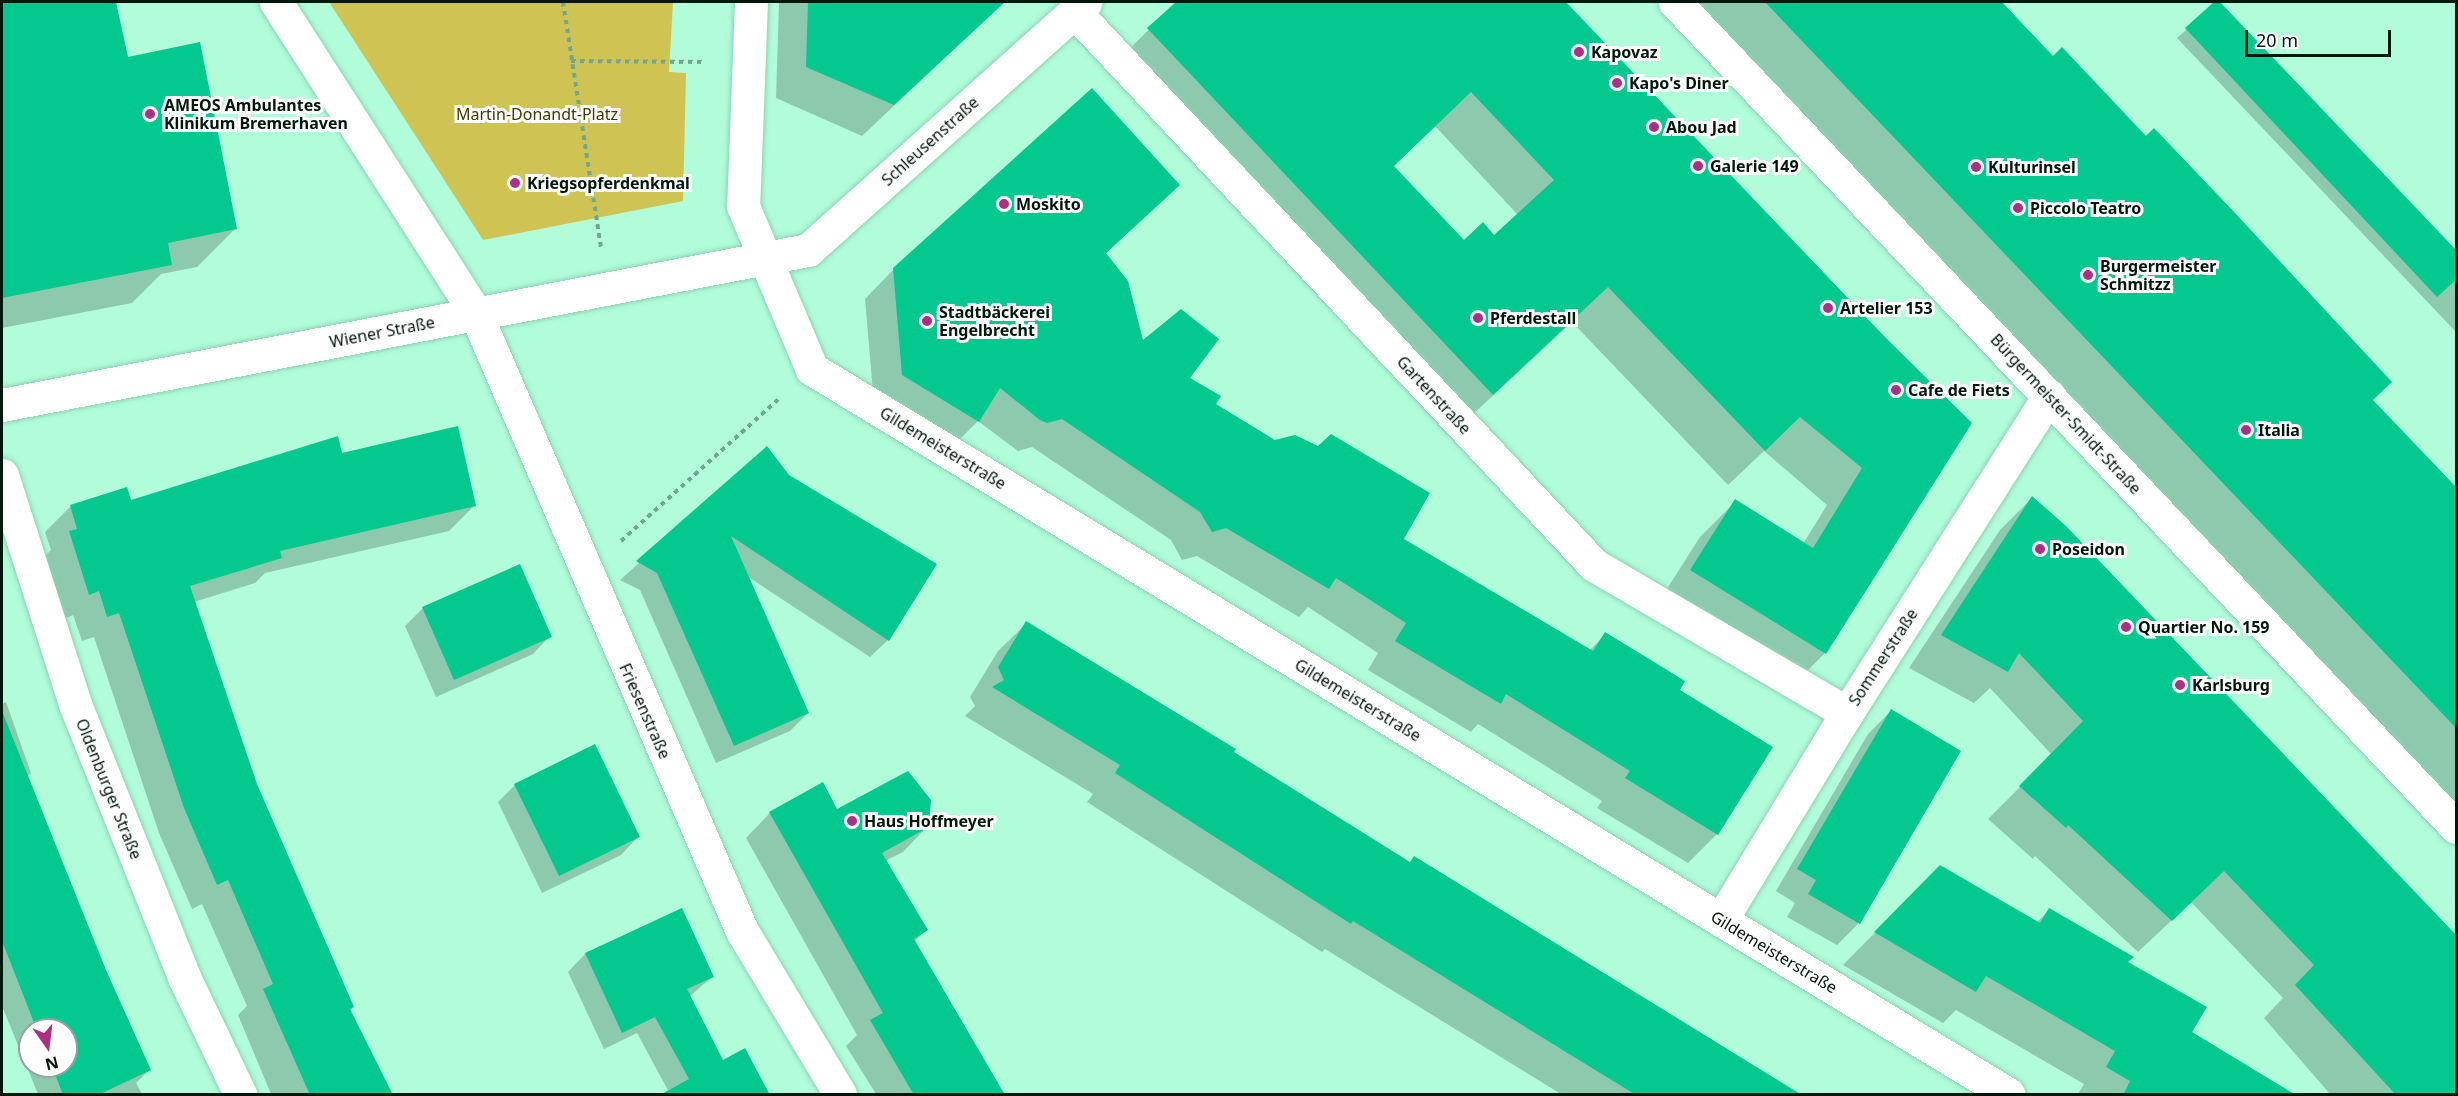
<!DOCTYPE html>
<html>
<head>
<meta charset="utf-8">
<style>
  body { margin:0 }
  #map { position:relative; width:2458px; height:1096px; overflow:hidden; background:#b1fcd9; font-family:"Noto Sans",sans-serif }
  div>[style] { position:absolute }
  .green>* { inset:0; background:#cfc453 }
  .shadow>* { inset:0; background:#0003 }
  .building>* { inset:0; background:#03c98f }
  .path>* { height:4px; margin-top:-2px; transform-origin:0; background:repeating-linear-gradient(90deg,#70a88d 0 4.5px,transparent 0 9px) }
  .roads { filter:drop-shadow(0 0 2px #89d4b1) drop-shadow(0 0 2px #89d4b1) }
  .minor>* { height:33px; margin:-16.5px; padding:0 16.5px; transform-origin:16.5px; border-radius:16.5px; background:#fff }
  .dots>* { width:16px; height:16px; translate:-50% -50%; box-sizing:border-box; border:3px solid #fff; border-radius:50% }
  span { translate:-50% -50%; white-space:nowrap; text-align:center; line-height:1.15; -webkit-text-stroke:6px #fff; paint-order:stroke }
  .poi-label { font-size:16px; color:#00170b; font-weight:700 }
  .left { translate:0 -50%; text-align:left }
  .park-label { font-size:16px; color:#403b00 }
  .street-label { font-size:16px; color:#00170b }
  .frame { position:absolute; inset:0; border:3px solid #00170b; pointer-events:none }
  .north { position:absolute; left:18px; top:1018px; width:60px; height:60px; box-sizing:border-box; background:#fff; border:2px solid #99a29d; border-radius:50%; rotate:166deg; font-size:16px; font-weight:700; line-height:24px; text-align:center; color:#00170b }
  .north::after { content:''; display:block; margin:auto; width:21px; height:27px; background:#ab3083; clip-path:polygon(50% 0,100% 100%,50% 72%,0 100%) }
  .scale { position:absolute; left:2245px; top:30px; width:146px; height:27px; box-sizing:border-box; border:3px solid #00170b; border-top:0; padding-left:8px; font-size:18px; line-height:21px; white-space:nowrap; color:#00170b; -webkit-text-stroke:4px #fff; paint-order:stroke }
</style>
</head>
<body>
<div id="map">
  <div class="green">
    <i style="clip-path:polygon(329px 2px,673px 2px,669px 72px,686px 73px,683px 201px,483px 240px)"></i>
  </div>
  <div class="shadow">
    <i style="clip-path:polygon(2px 2px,115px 2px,126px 59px,235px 229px,197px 267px,161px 274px,132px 303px,2px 328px)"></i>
    <i style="clip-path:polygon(779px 2px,1004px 2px,862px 136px,776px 98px)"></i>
    <i style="clip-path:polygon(evenodd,1177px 2px,1562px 2px,1884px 338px,1970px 423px,1824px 654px,1789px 689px,1656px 606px,1700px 537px,1736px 501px,1803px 544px,1827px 505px,1764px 451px,1728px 485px,1572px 322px,1456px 430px,1113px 65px,1177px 2px,1435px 126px,1518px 215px,1494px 237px,1464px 242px,1392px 167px,1435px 126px)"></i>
    <i style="clip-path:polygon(1694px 2px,2000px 2px,2371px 400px,2453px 487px,2456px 484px,2456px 804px)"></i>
    <i style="clip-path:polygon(2218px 2px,2456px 253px,2456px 332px,2177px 38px)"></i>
    <i style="clip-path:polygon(1178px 185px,1105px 254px,1142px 343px,1214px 404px,1402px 539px,1589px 651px,1606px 634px,1678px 691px,1717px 834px,1688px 863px,1597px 808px,1602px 801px,1478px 724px,1471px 732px,1368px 670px,1378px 653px,1308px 607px,1299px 617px,1197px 556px,1182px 560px,1171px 540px,1032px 447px,1018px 451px,978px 421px,949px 450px,874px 404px,865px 299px,894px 269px)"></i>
    <i style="clip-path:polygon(767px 449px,888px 640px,870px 657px,747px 576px,808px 713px,790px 731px,716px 763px,640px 590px,620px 580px)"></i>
    <i style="clip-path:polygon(341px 454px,474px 506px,449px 531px,265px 573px,255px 583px,194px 602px,256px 784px,353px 1007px,349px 1011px,391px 1094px,271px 1094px,238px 1015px,247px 1006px,202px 904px,192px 909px,159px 833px,94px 637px,82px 641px,73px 615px,64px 619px,44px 557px,51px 550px,45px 532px,70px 507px,126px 489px,130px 502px)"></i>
    <i style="clip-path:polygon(2032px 498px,2456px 1094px,2330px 1094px,2264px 1018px,2283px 998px,2191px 902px,2138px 952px,2035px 856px,2033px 859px,1988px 819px,2052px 755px,1990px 688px,1974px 703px,1909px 668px,2000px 530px)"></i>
    <i style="clip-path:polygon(423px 608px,550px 636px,533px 654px,436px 697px,405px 626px)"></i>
    <i style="clip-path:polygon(1027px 623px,1409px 863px,1798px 1094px,1561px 1094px,1325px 949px,1322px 952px,1087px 802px,1093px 794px,965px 716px,975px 706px,970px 697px,998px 651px)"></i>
    <i style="clip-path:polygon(evenodd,6px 702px,31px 773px,28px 776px,104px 971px,149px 1070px,136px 1083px,142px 1094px,38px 1094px,2px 1006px,2px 704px,6px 702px,30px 1030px,66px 1030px,66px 1066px,30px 1066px,30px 1030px)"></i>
    <i style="clip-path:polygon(1891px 711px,1859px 923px,1837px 945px,1787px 917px,1795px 903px,1776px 891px,1868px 734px)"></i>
    <i style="clip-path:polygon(515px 785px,638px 837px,621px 855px,542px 893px,498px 802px)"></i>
    <i style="clip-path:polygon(837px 812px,927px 827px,903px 852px,885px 861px,926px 930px,914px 942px,1003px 1094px,876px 1094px,846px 1046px,857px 1035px,746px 838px,770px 813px)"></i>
    <i style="clip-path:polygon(1940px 867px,2036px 923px,2049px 910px,2126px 962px,2190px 1033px,2293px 1094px,2078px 1094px,2084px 1084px,1956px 1010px,1943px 1023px,1843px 965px)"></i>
    <i style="clip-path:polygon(681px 910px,713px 976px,689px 997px,722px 1062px,670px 1094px,637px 1033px,604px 1049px,568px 972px,585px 954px)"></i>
  </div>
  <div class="building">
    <i style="clip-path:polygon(2px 2px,116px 2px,128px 57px,200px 42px,237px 229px,168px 243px,172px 265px,2px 298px)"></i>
    <i style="clip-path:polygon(808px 2px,1005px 2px,894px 105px,806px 67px)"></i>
    <i style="clip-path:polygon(evenodd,1176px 2px,1566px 2px,1885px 337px,1972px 423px,1826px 654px,1690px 570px,1735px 499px,1813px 548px,1862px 468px,1800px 417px,1765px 451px,1608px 287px,1493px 395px,1147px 28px,1176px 2px,1471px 92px,1554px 180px,1494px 235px,1483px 222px,1464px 240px,1394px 166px,1471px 92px)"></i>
    <i style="clip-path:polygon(1765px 2px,2002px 2px,2053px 56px,2062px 47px,2146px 136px,2154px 128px,2235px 213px,2392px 382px,2373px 400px,2457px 488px,2457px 729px)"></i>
    <i style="clip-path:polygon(2214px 2px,2220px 2px,2457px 251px,2457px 279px,2437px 297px,2185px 28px)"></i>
    <i style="clip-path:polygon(1092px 88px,1180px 185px,1106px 253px,1128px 281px,1143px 340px,1181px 309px,1219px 339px,1190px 378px,1221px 396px,1216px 404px,1275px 440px,1295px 435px,1318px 446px,1331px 434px,1430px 493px,1404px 539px,1593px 651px,1605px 632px,1685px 681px,1680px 690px,1773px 747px,1718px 835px,1625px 778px,1630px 771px,1506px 694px,1501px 704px,1395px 641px,1406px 623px,1336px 578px,1329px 589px,1226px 528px,1212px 532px,1200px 512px,1062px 419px,1047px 423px,1040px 420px,1000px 388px,979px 422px,902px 375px,893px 268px)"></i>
    <i style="clip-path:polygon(458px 426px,476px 506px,280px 551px,282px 558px,190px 586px,257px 784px,354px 1007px,350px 1009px,393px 1095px,310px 1095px,263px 989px,273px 984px,228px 880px,217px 885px,184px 808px,119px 613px,107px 617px,99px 591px,89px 595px,69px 531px,77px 529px,70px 505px,127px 487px,131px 500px,338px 436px,342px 453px)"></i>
    <i style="clip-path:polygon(767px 446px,789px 475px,937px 564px,889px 641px,731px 536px,809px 713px,734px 746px,657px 573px,636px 561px)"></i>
    <i style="clip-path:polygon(2032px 496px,2066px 526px,2457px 936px,2457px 1095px,2396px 1095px,2295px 985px,2314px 965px,2224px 871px,2172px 921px,2068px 825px,2066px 828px,2019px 786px,2083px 721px,2019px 653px,2008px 672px,1941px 635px)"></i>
    <i style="clip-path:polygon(520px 564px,552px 637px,454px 680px,422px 607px)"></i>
    <i style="clip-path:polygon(1026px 621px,1236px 749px,1234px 752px,1410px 862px,1414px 856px,1802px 1095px,1636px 1095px,1353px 921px,1351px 924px,1115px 773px,1120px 765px,992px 687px,1004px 680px,998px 667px)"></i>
    <i style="clip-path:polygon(1891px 709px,1961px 751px,1860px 924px,1808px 894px,1816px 880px,1797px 869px)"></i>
    <i style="clip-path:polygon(2px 711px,106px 970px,151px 1070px,98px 1095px,63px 1095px,52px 1066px,66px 1066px,66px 1030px,37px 1030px,2px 941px)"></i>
    <i style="clip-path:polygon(595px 744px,640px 837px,559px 876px,514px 784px)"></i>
    <i style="clip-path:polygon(908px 771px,931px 800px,929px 827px,882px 853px,928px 930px,914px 939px,1005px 1095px,914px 1095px,870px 1020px,883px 1013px,769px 812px,823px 782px,837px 809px)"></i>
    <i style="clip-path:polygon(1940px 865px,2040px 923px,2049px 908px,2134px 957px,2128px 962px,2207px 1007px,2192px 1032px,2296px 1095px,2123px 1095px,2130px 1081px,2106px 1067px,2115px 1051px,1986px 976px,1976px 992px,1874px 932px)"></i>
    <i style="clip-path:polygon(682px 908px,714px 977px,687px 989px,723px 1060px,745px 1048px,770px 1095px,660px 1095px,689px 1079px,655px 1017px,622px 1033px,585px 953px)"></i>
  </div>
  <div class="path">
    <i style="left:563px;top:2px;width:248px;rotate:81.2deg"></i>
    <i style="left:571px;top:61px;width:134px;rotate:0.4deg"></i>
    <i style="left:621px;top:541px;width:215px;rotate:-42deg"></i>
  </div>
  <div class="roads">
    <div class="minor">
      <i style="left:276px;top:2px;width:371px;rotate:57.3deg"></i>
      <i style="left:476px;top:314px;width:672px;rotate:66.68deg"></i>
      <i style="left:742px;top:931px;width:190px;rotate:59deg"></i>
      <i style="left:751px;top:2px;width:204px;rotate:92.2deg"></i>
      <i style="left:743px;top:206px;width:177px;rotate:67.1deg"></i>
      <i style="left:812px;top:369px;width:1399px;rotate:31.22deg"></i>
      <i style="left:1675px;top:2px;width:1136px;rotate:46.57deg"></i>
      <i style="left:1075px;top:12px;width:758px;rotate:46.82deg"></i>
      <i style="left:1594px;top:565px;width:293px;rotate:30.3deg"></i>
      <i style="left:2px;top:405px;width:821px;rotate:-10.89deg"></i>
      <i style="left:808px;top:250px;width:372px;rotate:-41.8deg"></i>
      <i style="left:2px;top:475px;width:240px;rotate:72.3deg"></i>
      <i style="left:75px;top:704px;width:294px;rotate:68.2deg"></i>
      <i style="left:184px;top:977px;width:130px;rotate:64.4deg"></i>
      <i style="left:1721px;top:920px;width:242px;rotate:-58.7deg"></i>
      <i style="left:1847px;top:713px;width:376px;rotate:-57.5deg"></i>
    </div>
  </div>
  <div class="dots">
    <i style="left:1579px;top:52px;background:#ab3083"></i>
    <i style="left:1617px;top:83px;background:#ab3083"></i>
    <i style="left:150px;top:114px;background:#ab3083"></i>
    <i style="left:1654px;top:127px;background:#ab3083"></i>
    <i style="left:1698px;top:166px;background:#ab3083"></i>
    <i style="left:1976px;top:167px;background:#ab3083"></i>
    <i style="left:515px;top:183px;background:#ab3083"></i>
    <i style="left:1004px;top:204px;background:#ab3083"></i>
    <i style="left:2018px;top:208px;background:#ab3083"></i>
    <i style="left:2088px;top:275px;background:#ab3083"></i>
    <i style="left:1828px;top:308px;background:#ab3083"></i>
    <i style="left:1478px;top:318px;background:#ab3083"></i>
    <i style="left:927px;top:321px;background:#ab3083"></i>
    <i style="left:1896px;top:390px;background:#ab3083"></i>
    <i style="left:2246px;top:430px;background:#ab3083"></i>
    <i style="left:2040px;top:549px;background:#ab3083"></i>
    <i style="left:2126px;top:627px;background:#ab3083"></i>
    <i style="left:2180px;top:685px;background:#ab3083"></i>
    <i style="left:852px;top:821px;background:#ab3083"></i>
  </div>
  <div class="poi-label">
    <span class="left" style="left:1591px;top:52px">Kapovaz</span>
    <span class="left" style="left:1629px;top:83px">Kapo's Diner</span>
    <span class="left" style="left:164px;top:114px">AMEOS Ambulantes<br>Klinikum Bremerhaven</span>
    <span class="left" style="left:1666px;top:127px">Abou Jad</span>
    <span class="left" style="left:1710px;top:166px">Galerie 149</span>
    <span class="left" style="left:1988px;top:167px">Kulturinsel</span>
    <span class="left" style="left:527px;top:183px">Kriegsopferdenkmal</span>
    <span class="left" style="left:1016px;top:204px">Moskito</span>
    <span class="left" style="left:2030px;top:208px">Piccolo Teatro</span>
    <span class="left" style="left:2100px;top:275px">Burgermeister<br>Schmitzz</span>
    <span class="left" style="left:1840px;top:308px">Artelier 153</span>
    <span class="left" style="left:939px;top:321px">Stadtbäckerei<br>Engelbrecht</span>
    <span class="left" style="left:1490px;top:318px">Pferdestall</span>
    <span class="left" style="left:1908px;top:390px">Cafe de Fiets</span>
    <span class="left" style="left:2258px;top:430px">Italia</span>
    <span class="left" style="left:2052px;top:549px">Poseidon</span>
    <span class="left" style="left:2138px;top:627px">Quartier No. 159</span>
    <span class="left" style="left:2192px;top:685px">Karlsburg</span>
    <span class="left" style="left:864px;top:821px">Haus Hoffmeyer</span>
  </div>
  <div class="park-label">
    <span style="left:537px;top:114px">Martin-Donandt-Platz</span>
  </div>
  <div class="street-label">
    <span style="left:930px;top:141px;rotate:-42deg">Schleusenstraße</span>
    <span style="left:382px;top:332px;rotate:-11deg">Wiener Straße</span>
    <span style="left:1434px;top:395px;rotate:47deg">Gartenstraße</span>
    <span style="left:2066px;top:414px;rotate:47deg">Bürgermeister-Smidt-Straße</span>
    <span style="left:943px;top:448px;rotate:31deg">Gildemeisterstraße</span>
    <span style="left:1883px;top:657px;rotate:-57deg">Sommerstraße</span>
    <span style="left:1358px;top:700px;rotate:31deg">Gildemeisterstraße</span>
    <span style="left:645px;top:711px;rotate:66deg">Friesenstraße</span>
    <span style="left:109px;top:789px;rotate:68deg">Oldenburger Straße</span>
    <span style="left:1774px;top:952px;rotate:31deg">Gildemeisterstraße</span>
  </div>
  <div class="frame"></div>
  <div class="north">N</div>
  <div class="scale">20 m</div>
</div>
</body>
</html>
